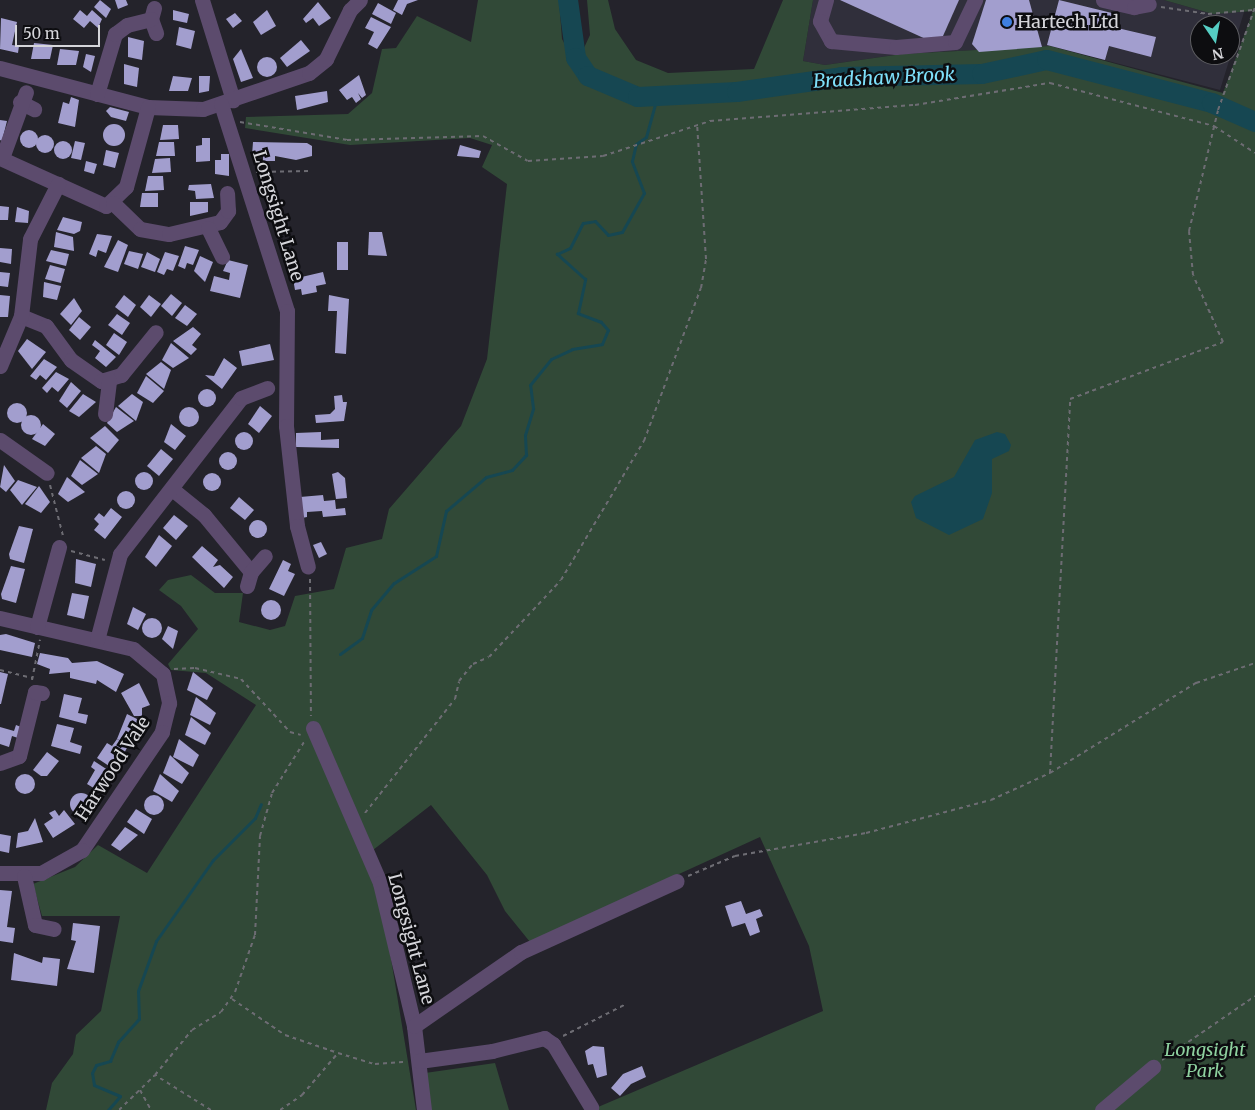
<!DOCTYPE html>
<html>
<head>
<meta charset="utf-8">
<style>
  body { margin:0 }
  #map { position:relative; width:1255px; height:1110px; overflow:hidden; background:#24232b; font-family:Merriweather,serif }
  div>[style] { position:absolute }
  .built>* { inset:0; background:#302f3b }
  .green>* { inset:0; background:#314937 }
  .water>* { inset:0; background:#164752 }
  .stream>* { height:3px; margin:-1.5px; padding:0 1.5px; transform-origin:1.5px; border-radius:1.5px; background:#164752 }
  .river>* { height:20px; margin:-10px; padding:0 10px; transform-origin:10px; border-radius:10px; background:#164752 }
  .building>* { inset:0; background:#a29ece }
  .round { border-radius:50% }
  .path>* { height:2px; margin-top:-1px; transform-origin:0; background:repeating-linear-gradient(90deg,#6d6c73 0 4px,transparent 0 8px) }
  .minor>* { height:15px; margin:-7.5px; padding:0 7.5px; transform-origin:7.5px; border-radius:7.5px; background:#5c4b6d }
  .dots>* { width:14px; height:14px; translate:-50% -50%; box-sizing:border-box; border:2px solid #0d0d10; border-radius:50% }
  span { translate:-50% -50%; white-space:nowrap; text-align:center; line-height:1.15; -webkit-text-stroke:5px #0d0d10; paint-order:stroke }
  .poi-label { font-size:18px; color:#d5d5da }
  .left { translate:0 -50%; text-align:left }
  .street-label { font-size:18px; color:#d5d5da }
  .park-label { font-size:18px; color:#8ed19f; font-style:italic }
  .water-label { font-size:19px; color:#7ee0fa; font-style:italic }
  .north { position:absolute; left:1190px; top:15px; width:50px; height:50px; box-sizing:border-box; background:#0d0d10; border:1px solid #5d5d61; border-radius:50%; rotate:168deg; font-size:14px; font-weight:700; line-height:20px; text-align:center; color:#d5d5da }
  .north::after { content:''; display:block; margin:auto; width:18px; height:22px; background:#55cec4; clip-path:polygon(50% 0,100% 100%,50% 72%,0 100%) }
  .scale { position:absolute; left:15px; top:25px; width:85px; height:22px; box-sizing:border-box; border:2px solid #d5d5da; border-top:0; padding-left:6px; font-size:15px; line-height:18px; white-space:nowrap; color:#d5d5da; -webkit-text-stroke:4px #0d0d10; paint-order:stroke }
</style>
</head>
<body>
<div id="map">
  <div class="built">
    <i style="clip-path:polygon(evenodd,813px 0,1164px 0,1213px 14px,1245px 9px,1220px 90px,1050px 46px,902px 54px,825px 65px,803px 61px,813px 0,1200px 25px,1230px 25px,1230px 55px,1200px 55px,1200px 25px)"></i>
  </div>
  <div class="green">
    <i style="clip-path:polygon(478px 0,559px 0,562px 39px,576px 65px,590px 35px,587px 0,608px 0,615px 29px,636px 60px,668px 73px,754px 69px,783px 0,813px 0,803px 61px,825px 65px,902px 54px,1050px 46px,1223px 93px,1253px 11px,1213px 14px,1164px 0,1255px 0,1255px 1110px,591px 1110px,823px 1011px,809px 946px,760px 837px,530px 942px,505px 911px,487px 875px,431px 805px,373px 850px,416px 1110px,46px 1110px,52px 1083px,73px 1054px,76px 1035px,101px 1011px,120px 916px,42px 916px,33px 884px,75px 867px,98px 845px,147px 873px,256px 705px,206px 673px,171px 670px,168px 664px,198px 629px,181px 606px,159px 590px,168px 580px,191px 575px,215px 593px,243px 593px,239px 622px,270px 630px,285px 626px,295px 596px,334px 589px,346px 548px,382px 539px,389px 509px,461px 426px,487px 359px,507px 184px,482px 167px,492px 145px,470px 138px,350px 145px,245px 128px,246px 117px,348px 114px,372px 93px,382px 49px,396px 48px,417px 16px,471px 42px)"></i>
    <i style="clip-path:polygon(495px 1063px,509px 1110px,430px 1110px,425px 1073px)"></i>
  </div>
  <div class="water">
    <i style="clip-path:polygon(997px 432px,1005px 434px,1011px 445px,1009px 451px,992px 459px,992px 493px,983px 519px,949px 535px,916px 518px,911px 502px,915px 496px,954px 477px,975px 440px)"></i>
  </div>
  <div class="stream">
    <i style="left:340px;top:654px;width:27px;rotate:-36deg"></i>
    <i style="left:362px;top:638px;width:29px;rotate:-72deg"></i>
    <i style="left:371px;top:610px;width:35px;rotate:-50deg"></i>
    <i style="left:394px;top:583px;width:50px;rotate:-32.7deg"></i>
    <i style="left:436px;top:556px;width:46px;rotate:-77.5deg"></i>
    <i style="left:446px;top:511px;width:52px;rotate:-40.4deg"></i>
    <i style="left:486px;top:477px;width:27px;rotate:-15deg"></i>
    <i style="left:512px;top:470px;width:21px;rotate:-47deg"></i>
    <i style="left:526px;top:455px;width:20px;rotate:-93deg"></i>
    <i style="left:525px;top:435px;width:28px;rotate:-73deg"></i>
    <i style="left:533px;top:408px;width:23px;rotate:-97deg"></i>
    <i style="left:530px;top:385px;width:33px;rotate:-51deg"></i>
    <i style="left:551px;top:359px;width:23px;rotate:-25deg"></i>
    <i style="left:572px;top:349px;width:30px;rotate:-9deg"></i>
    <i style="left:602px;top:344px;width:15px;rotate:-67deg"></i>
    <i style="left:608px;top:330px;width:11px;rotate:-131deg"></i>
    <i style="left:601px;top:322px;width:25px;rotate:-159deg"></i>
    <i style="left:578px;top:313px;width:35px;rotate:-78deg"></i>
    <i style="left:585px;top:279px;width:38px;rotate:-138deg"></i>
    <i style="left:557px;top:254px;width:14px;rotate:-25deg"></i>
    <i style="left:570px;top:248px;width:28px;rotate:-63deg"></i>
    <i style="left:583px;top:223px;width:12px;rotate:-9deg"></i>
    <i style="left:595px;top:221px;width:19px;rotate:47deg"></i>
    <i style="left:608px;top:235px;width:14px;rotate:-12deg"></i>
    <i style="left:622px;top:232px;width:45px;rotate:-60.6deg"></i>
    <i style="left:644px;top:193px;width:34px;rotate:-111deg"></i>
    <i style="left:632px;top:161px;width:17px;rotate:-77deg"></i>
    <i style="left:636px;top:144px;width:12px;rotate:-35deg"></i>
    <i style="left:646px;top:137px;width:41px;rotate:-74.6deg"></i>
    <i style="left:108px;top:1110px;width:18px;rotate:-49deg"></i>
    <i style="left:120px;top:1096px;width:28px;rotate:-157deg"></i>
    <i style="left:94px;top:1085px;width:12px;rotate:-99deg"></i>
    <i style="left:92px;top:1073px;width:9px;rotate:-63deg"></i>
    <i style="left:96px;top:1065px;width:15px;rotate:-16deg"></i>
    <i style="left:110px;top:1061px;width:21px;rotate:-67deg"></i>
    <i style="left:118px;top:1042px;width:31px;rotate:-48deg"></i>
    <i style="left:139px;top:1019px;width:28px;rotate:-92deg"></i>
    <i style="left:138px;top:991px;width:53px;rotate:-70.2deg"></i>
    <i style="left:156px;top:941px;width:99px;rotate:-54.9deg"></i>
    <i style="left:213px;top:860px;width:59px;rotate:-45deg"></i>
    <i style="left:255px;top:818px;width:15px;rotate:-67deg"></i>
  </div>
  <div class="river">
    <i style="left:568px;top:0;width:59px;rotate:82.1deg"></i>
    <i style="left:576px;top:58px;width:22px;rotate:56deg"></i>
    <i style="left:588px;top:76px;width:54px;rotate:22.8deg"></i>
    <i style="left:638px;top:97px;width:99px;rotate:-2.9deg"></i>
    <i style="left:737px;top:92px;width:106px;rotate:-8.1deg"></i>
    <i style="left:842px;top:77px;width:140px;rotate:-1.2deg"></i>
    <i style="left:982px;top:74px;width:66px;rotate:-12.2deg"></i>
    <i style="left:1047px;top:60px;width:171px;rotate:14.6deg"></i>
    <i style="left:1212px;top:103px;width:47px;rotate:23.8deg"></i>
  </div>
  <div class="building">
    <i style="clip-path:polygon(100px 0,111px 9px,106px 18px,94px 7px)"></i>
    <i style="clip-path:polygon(115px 0,126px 0,128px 5px,118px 9px)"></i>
    <i style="clip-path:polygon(398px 0,418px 0,407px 4px,402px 15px,393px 10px)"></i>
    <i style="clip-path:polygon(840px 0,959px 0,939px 45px)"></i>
    <i style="clip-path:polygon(986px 0,1029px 0,1042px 47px,979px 52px,972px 44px)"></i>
    <i style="clip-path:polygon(1059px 0,1116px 14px,1113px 27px,1156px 37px,1151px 57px,1109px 46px,1105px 60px,1047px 45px)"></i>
    <i style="clip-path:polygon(318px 2px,331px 18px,319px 26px,313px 18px,306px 23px,303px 19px)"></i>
    <i style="clip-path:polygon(378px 3px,396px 13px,391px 24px,372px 14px)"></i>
    <i style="clip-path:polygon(80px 10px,87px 16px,92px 10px,102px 19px,98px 28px,90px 21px,84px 28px,73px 19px)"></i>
    <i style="clip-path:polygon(173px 10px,189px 14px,187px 23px,173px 20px)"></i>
    <i style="clip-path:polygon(267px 10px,276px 26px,261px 35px,253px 22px)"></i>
    <i style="clip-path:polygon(235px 13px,242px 21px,233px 28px,226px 19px)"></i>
    <i style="clip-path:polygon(371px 17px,391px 27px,377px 49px,368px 44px,374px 32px,365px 28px)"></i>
    <i style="clip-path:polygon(1px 18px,17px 22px,12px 45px,19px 46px,18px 53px,0 49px)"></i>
    <i style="clip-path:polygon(179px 27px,195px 31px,191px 49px,176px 45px)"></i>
    <i style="clip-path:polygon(128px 37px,144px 41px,142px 60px,128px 57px)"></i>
    <i style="clip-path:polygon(301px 40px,310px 51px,287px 67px,280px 58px)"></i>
    <i style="clip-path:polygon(34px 43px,53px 45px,50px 59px,31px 59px)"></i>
    <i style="clip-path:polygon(60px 49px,79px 51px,76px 65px,57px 65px)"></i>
    <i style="clip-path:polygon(241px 49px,253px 78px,241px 82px,233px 59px)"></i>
    <i style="clip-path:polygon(86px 54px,95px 56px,91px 72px,83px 67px)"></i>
    <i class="round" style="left:257px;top:57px;width:20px;height:20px"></i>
    <i style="clip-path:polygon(124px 64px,139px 68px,137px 87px,124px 84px)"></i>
    <i style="clip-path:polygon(359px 75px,366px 95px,362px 98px,358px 93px,361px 99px,356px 103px,352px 97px,347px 100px,339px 90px)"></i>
    <i style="clip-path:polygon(173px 76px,192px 78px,188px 91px,169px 91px)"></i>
    <i style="clip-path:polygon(199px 76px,210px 76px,209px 91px,199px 93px)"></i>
    <i style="clip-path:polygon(327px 91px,328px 102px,297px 110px,295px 96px)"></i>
    <i style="clip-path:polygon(71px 97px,79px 100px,75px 127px,58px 123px,63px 102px,69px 104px)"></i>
    <i style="clip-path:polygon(110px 107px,129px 112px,126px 121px,111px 117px,106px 111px)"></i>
    <i style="clip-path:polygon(0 120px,7px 121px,2px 141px,0 140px)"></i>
    <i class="round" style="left:103px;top:124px;width:22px;height:22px"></i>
    <i style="clip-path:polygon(163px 125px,178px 125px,179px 139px,160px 140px)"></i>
    <i class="round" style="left:20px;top:130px;width:18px;height:18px"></i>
    <i class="round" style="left:36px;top:135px;width:18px;height:18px"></i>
    <i style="clip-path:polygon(202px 138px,210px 138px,210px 161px,196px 162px,196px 146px,202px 145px)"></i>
    <i class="round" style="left:54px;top:141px;width:18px;height:18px"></i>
    <i style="clip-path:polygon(75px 141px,85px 143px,81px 160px,71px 158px)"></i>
    <i style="clip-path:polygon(159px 142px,174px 142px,175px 156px,156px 156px)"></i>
    <i style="clip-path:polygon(253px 142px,307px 143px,312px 146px,312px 156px,296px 160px,275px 156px,275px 161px,263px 161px,263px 155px,252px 155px)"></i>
    <i style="clip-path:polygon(460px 145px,481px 151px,479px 158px,457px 156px)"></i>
    <i style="clip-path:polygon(106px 150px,119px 153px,115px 168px,103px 165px)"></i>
    <i style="clip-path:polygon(221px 154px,229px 154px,229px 176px,215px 174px,215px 160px,221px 160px)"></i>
    <i style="clip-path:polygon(170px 158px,171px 172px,152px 173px,155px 159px)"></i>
    <i style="clip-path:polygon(86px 161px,97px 164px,94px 174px,84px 171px)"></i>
    <i style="clip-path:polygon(148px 176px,163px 176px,164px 190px,145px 191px)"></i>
    <i style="clip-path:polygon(211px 184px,214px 198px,196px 199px,195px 191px,188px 190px,189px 185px)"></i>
    <i style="clip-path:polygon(142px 193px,158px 193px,158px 207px,140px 207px)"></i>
    <i style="clip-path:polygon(190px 202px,208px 202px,208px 212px,190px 216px)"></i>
    <i style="clip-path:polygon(0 206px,9px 207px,8px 220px,0 220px)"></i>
    <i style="clip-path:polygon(17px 207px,29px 211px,28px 223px,15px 222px)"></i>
    <i style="clip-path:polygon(63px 217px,82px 222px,80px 231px,74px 234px,57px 230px)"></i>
    <i style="clip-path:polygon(56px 232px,73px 237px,74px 251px,54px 247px)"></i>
    <i style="clip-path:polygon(369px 232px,382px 232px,387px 256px,368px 255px)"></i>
    <i style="clip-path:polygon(97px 234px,112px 236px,106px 253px,98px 250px,96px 257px,89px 254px)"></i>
    <i style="clip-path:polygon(118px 240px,128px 245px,118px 272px,104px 267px)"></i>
    <i style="clip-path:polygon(337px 242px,348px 242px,348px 270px,337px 270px)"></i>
    <i style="clip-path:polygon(185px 246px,199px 250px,193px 265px,187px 263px,185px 269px,178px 266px)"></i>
    <i style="clip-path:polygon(0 248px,12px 249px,11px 264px,0 262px)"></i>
    <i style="clip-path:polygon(51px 250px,69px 254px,66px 266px,46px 261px)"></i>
    <i style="clip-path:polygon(129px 251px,143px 254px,138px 269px,124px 264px)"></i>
    <i style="clip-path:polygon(147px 252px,160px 259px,155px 272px,141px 267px)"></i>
    <i style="clip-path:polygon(165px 252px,179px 256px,173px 271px,167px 269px,164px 275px,157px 272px)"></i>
    <i style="clip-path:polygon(200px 256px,213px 262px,205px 282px,194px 271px)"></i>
    <i style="clip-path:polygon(228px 260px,248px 265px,240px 298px,210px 291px,214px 276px,229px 280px,230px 273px,223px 271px)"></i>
    <i style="clip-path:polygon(50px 265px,65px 269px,61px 283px,45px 279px)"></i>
    <i style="clip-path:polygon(0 272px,10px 273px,8px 287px,0 286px)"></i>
    <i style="clip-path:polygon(323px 272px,326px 284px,316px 286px,317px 292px,302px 295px,301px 289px,295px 290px,293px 279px)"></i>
    <i style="clip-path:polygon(44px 282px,61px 286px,57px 300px,43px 297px)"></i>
    <i style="clip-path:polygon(171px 294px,182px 303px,172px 316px,161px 306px)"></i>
    <i style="clip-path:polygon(0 295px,10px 296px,8px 317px,0 317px)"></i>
    <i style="clip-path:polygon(124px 295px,136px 305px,128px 317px,115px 307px)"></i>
    <i style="clip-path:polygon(149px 295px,161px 304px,151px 317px,140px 307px)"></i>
    <i style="clip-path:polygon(329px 295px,349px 299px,346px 354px,335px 353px,337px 311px,328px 311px)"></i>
    <i style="clip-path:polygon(74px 298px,82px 311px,71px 325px,60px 314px)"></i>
    <i style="clip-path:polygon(185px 305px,197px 314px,187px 326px,175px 318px)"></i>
    <i style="clip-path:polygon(117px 314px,130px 323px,122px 335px,108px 325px)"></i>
    <i style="clip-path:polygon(79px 317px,91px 327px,80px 340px,69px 330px)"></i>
    <i style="clip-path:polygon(193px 327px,201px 334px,192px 345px,197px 349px,191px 355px,173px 341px)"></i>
    <i style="clip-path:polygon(114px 333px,127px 342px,119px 355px,106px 345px)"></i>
    <i style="clip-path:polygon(27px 339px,46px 352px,32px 369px,18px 351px)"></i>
    <i style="clip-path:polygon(95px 340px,116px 357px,106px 367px,95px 358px,100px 351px,92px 345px)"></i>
    <i style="clip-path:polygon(171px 343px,189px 358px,173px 368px,162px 360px)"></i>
    <i style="clip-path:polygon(270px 344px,274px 360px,242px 366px,239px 351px)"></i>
    <i style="clip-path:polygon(224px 358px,237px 368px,222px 389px,205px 375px,214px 376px)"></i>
    <i style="clip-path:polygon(44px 359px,57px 367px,46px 380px,40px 375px,36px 380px,30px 376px)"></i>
    <i style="clip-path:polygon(161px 362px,171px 370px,164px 389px,146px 374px)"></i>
    <i style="clip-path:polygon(56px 372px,69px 379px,58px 392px,52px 387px,47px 393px,42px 388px)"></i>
    <i style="clip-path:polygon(146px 376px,164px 391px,153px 403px,137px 393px)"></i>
    <i style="clip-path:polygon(71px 382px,81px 391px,67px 408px,59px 401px)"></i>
    <i class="round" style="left:198px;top:389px;width:18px;height:18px"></i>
    <i style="clip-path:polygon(83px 394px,96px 402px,79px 417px,69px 411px)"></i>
    <i style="clip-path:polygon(132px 394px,143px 402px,136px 421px,118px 406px)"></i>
    <i style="clip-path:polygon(342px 395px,343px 402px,347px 402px,344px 421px,316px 423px,315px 415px,330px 414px,335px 409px,334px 396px)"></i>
    <i class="round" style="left:7px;top:403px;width:20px;height:20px"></i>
    <i style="clip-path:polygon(260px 406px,272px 416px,259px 433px,248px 424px)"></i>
    <i class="round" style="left:179px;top:407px;width:20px;height:20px"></i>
    <i style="clip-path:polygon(116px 407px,134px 421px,117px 432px,107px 423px)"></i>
    <i class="round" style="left:21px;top:415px;width:20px;height:20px"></i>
    <i style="clip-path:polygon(43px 424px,55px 434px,45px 446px,32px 439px)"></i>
    <i style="clip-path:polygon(171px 424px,186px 436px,175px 450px,164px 442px)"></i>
    <i style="clip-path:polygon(105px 426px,119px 440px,108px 453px,90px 438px)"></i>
    <i class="round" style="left:235px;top:432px;width:18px;height:18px"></i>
    <i style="clip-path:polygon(321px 432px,321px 440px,339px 439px,339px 448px,296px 447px,296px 433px)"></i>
    <i style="clip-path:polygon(96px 446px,106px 454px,99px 473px,81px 458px)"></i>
    <i style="clip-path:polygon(161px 449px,173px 459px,159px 476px,147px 466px)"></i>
    <i class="round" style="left:219px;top:452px;width:18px;height:18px"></i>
    <i style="clip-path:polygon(80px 460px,98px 474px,82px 485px,71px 476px)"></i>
    <i style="clip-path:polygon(4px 465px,15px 481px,6px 492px,0 487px)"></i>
    <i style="clip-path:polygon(338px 472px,345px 478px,347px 498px,336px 499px,332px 474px)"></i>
    <i class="round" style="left:135px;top:472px;width:18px;height:18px"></i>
    <i class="round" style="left:203px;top:473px;width:18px;height:18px"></i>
    <i style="clip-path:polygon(67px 477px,85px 492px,68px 502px,58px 494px)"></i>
    <i style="clip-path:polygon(18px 480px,37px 487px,22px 505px,10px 490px)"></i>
    <i style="clip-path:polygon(39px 486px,50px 502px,41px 513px,25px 504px)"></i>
    <i class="round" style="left:117px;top:491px;width:18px;height:18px"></i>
    <i style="clip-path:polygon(323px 495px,324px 501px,335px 500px,336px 509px,345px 508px,346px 515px,323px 517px,322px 511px,307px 512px,307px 517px,302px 518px,300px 497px)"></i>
    <i style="clip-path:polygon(239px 497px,254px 510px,245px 520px,230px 508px)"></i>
    <i style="clip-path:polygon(111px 508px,122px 517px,105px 539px,94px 530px,99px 524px,94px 519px,99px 513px,104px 517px)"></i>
    <i style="clip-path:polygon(174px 515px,188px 526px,176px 540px,163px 528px)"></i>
    <i class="round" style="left:249px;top:520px;width:18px;height:18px"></i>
    <i style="clip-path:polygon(19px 526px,33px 529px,24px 563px,10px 559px,9px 554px)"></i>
    <i style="clip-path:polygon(159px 535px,172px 546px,156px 567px,145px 557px)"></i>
    <i style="clip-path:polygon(321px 542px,327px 554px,319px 558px,313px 545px)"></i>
    <i style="clip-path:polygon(202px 546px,218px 560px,213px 567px,220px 565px,233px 577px,224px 588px,192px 557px)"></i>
    <i style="clip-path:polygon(76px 559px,96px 564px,91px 587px,75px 583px)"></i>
    <i style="clip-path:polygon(283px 560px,291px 564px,288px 571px,295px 574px,284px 596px,269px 589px)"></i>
    <i style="clip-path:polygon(11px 566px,25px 569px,16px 603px,2px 599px,1px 594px)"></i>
    <i style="clip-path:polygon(72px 593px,89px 596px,84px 619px,67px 615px)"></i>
    <i class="round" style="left:261px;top:600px;width:20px;height:20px"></i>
    <i style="clip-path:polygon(133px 607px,146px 614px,138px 630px,127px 624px)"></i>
    <i class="round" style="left:142px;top:618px;width:20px;height:20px"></i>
    <i style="clip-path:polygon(168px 626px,178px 631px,173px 649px,162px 639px)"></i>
    <i style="clip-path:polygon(6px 634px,35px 643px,32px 657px,0 650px,0 635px)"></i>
    <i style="clip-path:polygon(40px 653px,68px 658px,72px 663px,97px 661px,124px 674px,116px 692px,97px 680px,96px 684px,70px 678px,70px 672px,49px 674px,50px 669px,37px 664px)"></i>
    <i style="clip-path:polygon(0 672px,8px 674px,1px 704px,0 704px)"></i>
    <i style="clip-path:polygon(193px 672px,213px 688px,207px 700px,187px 690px)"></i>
    <i style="clip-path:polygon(139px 683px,150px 705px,142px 708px,142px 716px,134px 716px,121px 693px)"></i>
    <i style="clip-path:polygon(64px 694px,82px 698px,78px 713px,88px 715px,86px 724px,59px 717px)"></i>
    <i style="clip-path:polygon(196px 697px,216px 713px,210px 725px,190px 715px)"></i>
    <i style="clip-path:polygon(127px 714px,141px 721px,128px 744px,117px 739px)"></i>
    <i style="clip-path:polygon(191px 717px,211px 733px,205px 745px,185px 735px)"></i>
    <i style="clip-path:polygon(57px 724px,74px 728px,70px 742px,82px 746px,80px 754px,51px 746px)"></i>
    <i style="clip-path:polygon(16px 725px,21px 727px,18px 738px,12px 736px,9px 747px,0 744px,0 727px,14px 731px)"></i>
    <i style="clip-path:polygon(117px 739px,128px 746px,115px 770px,97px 758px,107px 743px,112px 746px)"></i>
    <i style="clip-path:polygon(179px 739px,199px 755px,193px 767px,173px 757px)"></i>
    <i style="clip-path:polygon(47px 752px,59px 761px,47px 776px,41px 776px,33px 770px)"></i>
    <i style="clip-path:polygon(170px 755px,189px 773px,182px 784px,163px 773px)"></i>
    <i style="clip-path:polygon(94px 761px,114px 774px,102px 793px,87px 784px,95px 770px,91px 767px)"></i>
    <i style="clip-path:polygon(160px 774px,179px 791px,172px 802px,153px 791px)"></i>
    <i class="round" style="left:15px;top:774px;width:20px;height:20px"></i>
    <i class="round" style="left:70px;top:793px;width:22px;height:22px"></i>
    <i class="round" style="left:144px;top:795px;width:20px;height:20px"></i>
    <i style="clip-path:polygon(136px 809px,152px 819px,144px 834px,127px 822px)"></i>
    <i style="clip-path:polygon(55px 810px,59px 816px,64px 810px,75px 824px,53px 838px,44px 824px,53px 818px,49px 813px)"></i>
    <i style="clip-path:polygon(35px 818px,43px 842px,16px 848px,18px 833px,28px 831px)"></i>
    <i style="clip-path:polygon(125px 827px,138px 835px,120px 851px,111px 845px)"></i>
    <i style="clip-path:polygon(0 834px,11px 836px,9px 853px,0 851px)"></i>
    <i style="clip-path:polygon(0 890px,12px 891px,7px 927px,15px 928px,13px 943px,0 941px)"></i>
    <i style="clip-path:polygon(741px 901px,746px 914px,760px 909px,763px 916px,756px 919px,760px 932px,750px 936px,745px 923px,732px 927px,725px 906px)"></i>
    <i style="clip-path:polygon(73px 923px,100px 926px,94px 973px,67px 969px,76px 941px,71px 940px)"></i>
    <i style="clip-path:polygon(14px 953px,42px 963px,43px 957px,60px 959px,57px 986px,11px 980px)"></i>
    <i style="clip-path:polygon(593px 1046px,604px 1047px,607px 1075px,597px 1078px,593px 1064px,588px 1065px,585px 1051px)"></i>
    <i style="clip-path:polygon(642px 1066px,646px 1077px,631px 1084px,620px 1096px,611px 1088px,623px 1074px)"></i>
  </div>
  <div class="path">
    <i style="left:1161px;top:7px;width:48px;rotate:8.5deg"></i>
    <i style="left:1208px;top:14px;width:45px;rotate:-5.1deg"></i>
    <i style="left:240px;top:122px;width:109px;rotate:9.5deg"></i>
    <i style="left:347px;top:140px;width:136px;rotate:-1.7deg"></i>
    <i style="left:483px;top:136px;width:51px;rotate:29.1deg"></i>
    <i style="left:528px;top:161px;width:75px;rotate:-3.8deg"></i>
    <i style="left:603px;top:156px;width:113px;rotate:-18.1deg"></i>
    <i style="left:710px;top:121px;width:206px;rotate:-4.5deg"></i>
    <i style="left:915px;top:105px;width:137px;rotate:-9.3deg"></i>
    <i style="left:1050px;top:83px;width:170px;rotate:14.7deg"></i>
    <i style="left:1214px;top:126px;width:49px;rotate:33.4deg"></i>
    <i style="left:256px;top:172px;width:53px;rotate:-1.1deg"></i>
    <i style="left:50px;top:485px;width:53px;rotate:75.7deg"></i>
    <i style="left:71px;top:551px;width:35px;rotate:15deg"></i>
    <i style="left:310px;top:579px;width:137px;rotate:89.6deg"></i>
    <i style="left:174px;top:669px;width:21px;rotate:-3deg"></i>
    <i style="left:195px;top:668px;width:47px;rotate:13.4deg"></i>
    <i style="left:241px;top:679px;width:72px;rotate:47.2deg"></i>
    <i style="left:290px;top:732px;width:11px;rotate:15deg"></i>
    <i style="left:0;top:670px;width:34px;rotate:14deg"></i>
    <i style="left:32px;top:680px;width:41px;rotate:-78.7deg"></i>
    <i style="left:1050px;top:773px;width:375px;rotate:-86.9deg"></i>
    <i style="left:1070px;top:399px;width:163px;rotate:-20.4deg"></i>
    <i style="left:1223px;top:342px;width:73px;rotate:-114.1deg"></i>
    <i style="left:1193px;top:275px;width:44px;rotate:-95.2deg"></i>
    <i style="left:1189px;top:231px;width:124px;rotate:-76.5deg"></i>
    <i style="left:1218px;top:110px;width:109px;rotate:-70.2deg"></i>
    <i style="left:365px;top:813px;width:145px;rotate:-51.7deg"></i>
    <i style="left:455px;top:699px;width:18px;rotate:-77deg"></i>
    <i style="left:459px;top:681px;width:22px;rotate:-51deg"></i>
    <i style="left:473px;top:664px;width:17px;rotate:-24deg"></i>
    <i style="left:489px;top:657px;width:105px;rotate:-46.9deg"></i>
    <i style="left:561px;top:580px;width:162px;rotate:-59.2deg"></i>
    <i style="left:644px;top:441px;width:163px;rotate:-69.6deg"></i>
    <i style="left:701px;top:288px;width:29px;rotate:-80deg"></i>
    <i style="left:706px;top:259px;width:134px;rotate:-93.8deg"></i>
    <i style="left:688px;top:876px;width:51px;rotate:-23.1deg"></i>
    <i style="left:735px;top:856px;width:133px;rotate:-10deg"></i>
    <i style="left:866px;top:833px;width:129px;rotate:-14.8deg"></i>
    <i style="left:991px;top:800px;width:65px;rotate:-24.6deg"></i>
    <i style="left:1050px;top:773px;width:172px;rotate:-31.7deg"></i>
    <i style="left:1196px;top:683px;width:62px;rotate:-18.7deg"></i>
    <i style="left:232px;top:999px;width:64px;rotate:34.2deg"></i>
    <i style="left:285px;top:1035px;width:56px;rotate:18.8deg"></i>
    <i style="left:563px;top:1036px;width:71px;rotate:-26.9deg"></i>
    <i style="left:1162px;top:1060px;width:113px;rotate:-34.5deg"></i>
    <i style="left:140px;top:1090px;width:23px;rotate:61deg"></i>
    <i style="left:119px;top:1110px;width:50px;rotate:-44.2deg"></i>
    <i style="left:211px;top:1110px;width:66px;rotate:-148deg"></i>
    <i style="left:155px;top:1075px;width:58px;rotate:-50.6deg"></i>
    <i style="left:192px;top:1030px;width:34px;rotate:-32deg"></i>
    <i style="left:221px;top:1012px;width:24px;rotate:-55deg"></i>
    <i style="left:235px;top:992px;width:60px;rotate:-70.7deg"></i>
    <i style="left:255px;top:935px;width:99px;rotate:-87.1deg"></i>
    <i style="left:260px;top:836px;width:45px;rotate:-74.4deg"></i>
    <i style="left:272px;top:793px;width:60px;rotate:-57.9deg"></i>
    <i style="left:280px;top:1110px;width:27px;rotate:-34deg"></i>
    <i style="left:302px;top:1095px;width:55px;rotate:-49.4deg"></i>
    <i style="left:338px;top:1053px;width:39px;rotate:17deg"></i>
    <i style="left:375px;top:1064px;width:31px;rotate:-4deg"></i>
  </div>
  <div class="minor">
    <i style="left:202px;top:0;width:105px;rotate:72.8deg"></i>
    <i style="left:826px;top:0;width:22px;rotate:106deg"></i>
    <i style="left:820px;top:21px;width:23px;rotate:61deg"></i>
    <i style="left:831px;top:41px;width:65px;rotate:5.3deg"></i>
    <i style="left:896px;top:47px;width:59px;rotate:-4.8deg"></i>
    <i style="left:955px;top:42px;width:47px;rotate:-64.5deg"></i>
    <i style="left:1103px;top:0;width:32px;rotate:13deg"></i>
    <i style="left:1134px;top:7px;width:15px;rotate:-11deg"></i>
    <i style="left:154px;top:8px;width:11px;rotate:105deg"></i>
    <i style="left:151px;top:19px;width:15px;rotate:70deg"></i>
    <i style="left:0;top:68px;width:153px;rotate:14.8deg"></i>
    <i style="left:148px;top:107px;width:55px;rotate:2.1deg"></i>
    <i style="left:203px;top:109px;width:112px;rotate:-18.8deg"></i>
    <i style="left:309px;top:73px;width:22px;rotate:-39deg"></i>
    <i style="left:326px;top:59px;width:55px;rotate:-63.9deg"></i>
    <i style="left:350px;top:10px;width:14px;rotate:-45deg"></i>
    <i style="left:97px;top:94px;width:63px;rotate:-73.3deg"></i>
    <i style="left:115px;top:34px;width:15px;rotate:-37deg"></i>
    <i style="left:127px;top:25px;width:25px;rotate:-14deg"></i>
    <i style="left:20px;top:102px;width:16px;rotate:27deg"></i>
    <i style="left:221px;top:104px;width:217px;rotate:72.3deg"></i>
    <i style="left:287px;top:311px;width:115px;rotate:90.5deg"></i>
    <i style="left:286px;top:426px;width:101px;rotate:83.7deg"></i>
    <i style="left:297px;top:526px;width:42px;rotate:75deg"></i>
    <i style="left:0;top:158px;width:116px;rotate:24.4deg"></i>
    <i style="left:106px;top:206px;width:28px;rotate:-44deg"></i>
    <i style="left:126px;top:187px;width:83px;rotate:-74.6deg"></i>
    <i style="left:2px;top:158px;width:70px;rotate:-70deg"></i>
    <i style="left:113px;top:203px;width:37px;rotate:44deg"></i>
    <i style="left:140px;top:229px;width:29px;rotate:10deg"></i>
    <i style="left:169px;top:234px;width:52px;rotate:-13.2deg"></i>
    <i style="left:220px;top:222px;width:14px;rotate:-54deg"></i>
    <i style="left:228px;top:211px;width:18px;rotate:-93deg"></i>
    <i style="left:208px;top:228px;width:32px;rotate:64deg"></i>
    <i style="left:21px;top:316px;width:27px;rotate:22deg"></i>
    <i style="left:46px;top:326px;width:42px;rotate:53.7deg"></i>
    <i style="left:71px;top:360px;width:37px;rotate:35deg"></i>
    <i style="left:101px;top:381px;width:21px;rotate:-17deg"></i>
    <i style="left:121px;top:375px;width:55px;rotate:-50.9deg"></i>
    <i style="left:0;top:366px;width:54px;rotate:-67.2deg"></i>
    <i style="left:21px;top:316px;width:78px;rotate:-83.3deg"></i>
    <i style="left:30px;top:239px;width:62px;rotate:-63deg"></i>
    <i style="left:105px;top:414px;width:34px;rotate:-83deg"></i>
    <i style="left:0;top:440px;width:57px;rotate:35.1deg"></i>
    <i style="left:172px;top:489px;width:41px;rotate:39.1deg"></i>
    <i style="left:204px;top:515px;width:74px;rotate:50.5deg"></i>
    <i style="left:247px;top:586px;width:15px;rotate:-74deg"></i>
    <i style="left:251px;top:572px;width:21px;rotate:-49deg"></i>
    <i style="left:0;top:618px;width:137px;rotate:13.1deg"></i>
    <i style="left:133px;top:649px;width:39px;rotate:40deg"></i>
    <i style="left:163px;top:674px;width:30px;rotate:78deg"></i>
    <i style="left:169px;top:703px;width:30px;rotate:104deg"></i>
    <i style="left:162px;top:732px;width:143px;rotate:124.1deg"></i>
    <i style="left:82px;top:850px;width:47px;rotate:150.7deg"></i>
    <i style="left:41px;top:873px;width:41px;rotate:180deg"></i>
    <i style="left:37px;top:627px;width:83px;rotate:-74.6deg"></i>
    <i style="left:97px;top:640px;width:89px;rotate:-75deg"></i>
    <i style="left:120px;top:554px;width:197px;rotate:-52.2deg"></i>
    <i style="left:241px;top:398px;width:28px;rotate:-21deg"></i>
    <i style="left:313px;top:728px;width:169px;rotate:66.6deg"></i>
    <i style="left:380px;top:883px;width:147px;rotate:76.6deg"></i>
    <i style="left:414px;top:1026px;width:85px;rotate:83.2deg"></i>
    <i style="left:0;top:763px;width:20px;rotate:-20deg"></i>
    <i style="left:19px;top:756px;width:66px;rotate:-76deg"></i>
    <i style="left:35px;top:692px;width:7px;rotate:8deg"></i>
    <i style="left:24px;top:876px;width:50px;rotate:77.3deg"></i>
    <i style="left:35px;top:925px;width:19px;rotate:12deg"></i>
    <i style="left:414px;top:1026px;width:130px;rotate:-34.7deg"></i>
    <i style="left:521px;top:952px;width:171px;rotate:-24.5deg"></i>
    <i style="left:419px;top:1061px;width:74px;rotate:-7.8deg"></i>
    <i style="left:492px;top:1051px;width:54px;rotate:-14deg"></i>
    <i style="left:544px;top:1038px;width:11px;rotate:34deg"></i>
    <i style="left:553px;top:1044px;width:74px;rotate:58.9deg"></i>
    <i style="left:1102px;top:1110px;width:67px;rotate:-40.1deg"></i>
  </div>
  <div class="dots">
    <i style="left:1007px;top:22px;background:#3f7fe0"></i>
  </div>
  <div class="poi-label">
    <span class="left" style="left:1017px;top:22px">Hartech Ltd</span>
  </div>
  <div class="street-label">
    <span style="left:278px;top:216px;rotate:73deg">Longsight Lane</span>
    <span style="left:113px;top:769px;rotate:-57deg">Harwood Vale</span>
    <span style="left:411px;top:939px;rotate:75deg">Longsight Lane</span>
  </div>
  <div class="park-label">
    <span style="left:1205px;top:1061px">Longsight<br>Park</span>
  </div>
  <div class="water-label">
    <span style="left:884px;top:78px;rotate:-3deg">Bradshaw Brook</span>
  </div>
  <div class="north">N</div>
  <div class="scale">50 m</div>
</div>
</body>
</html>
